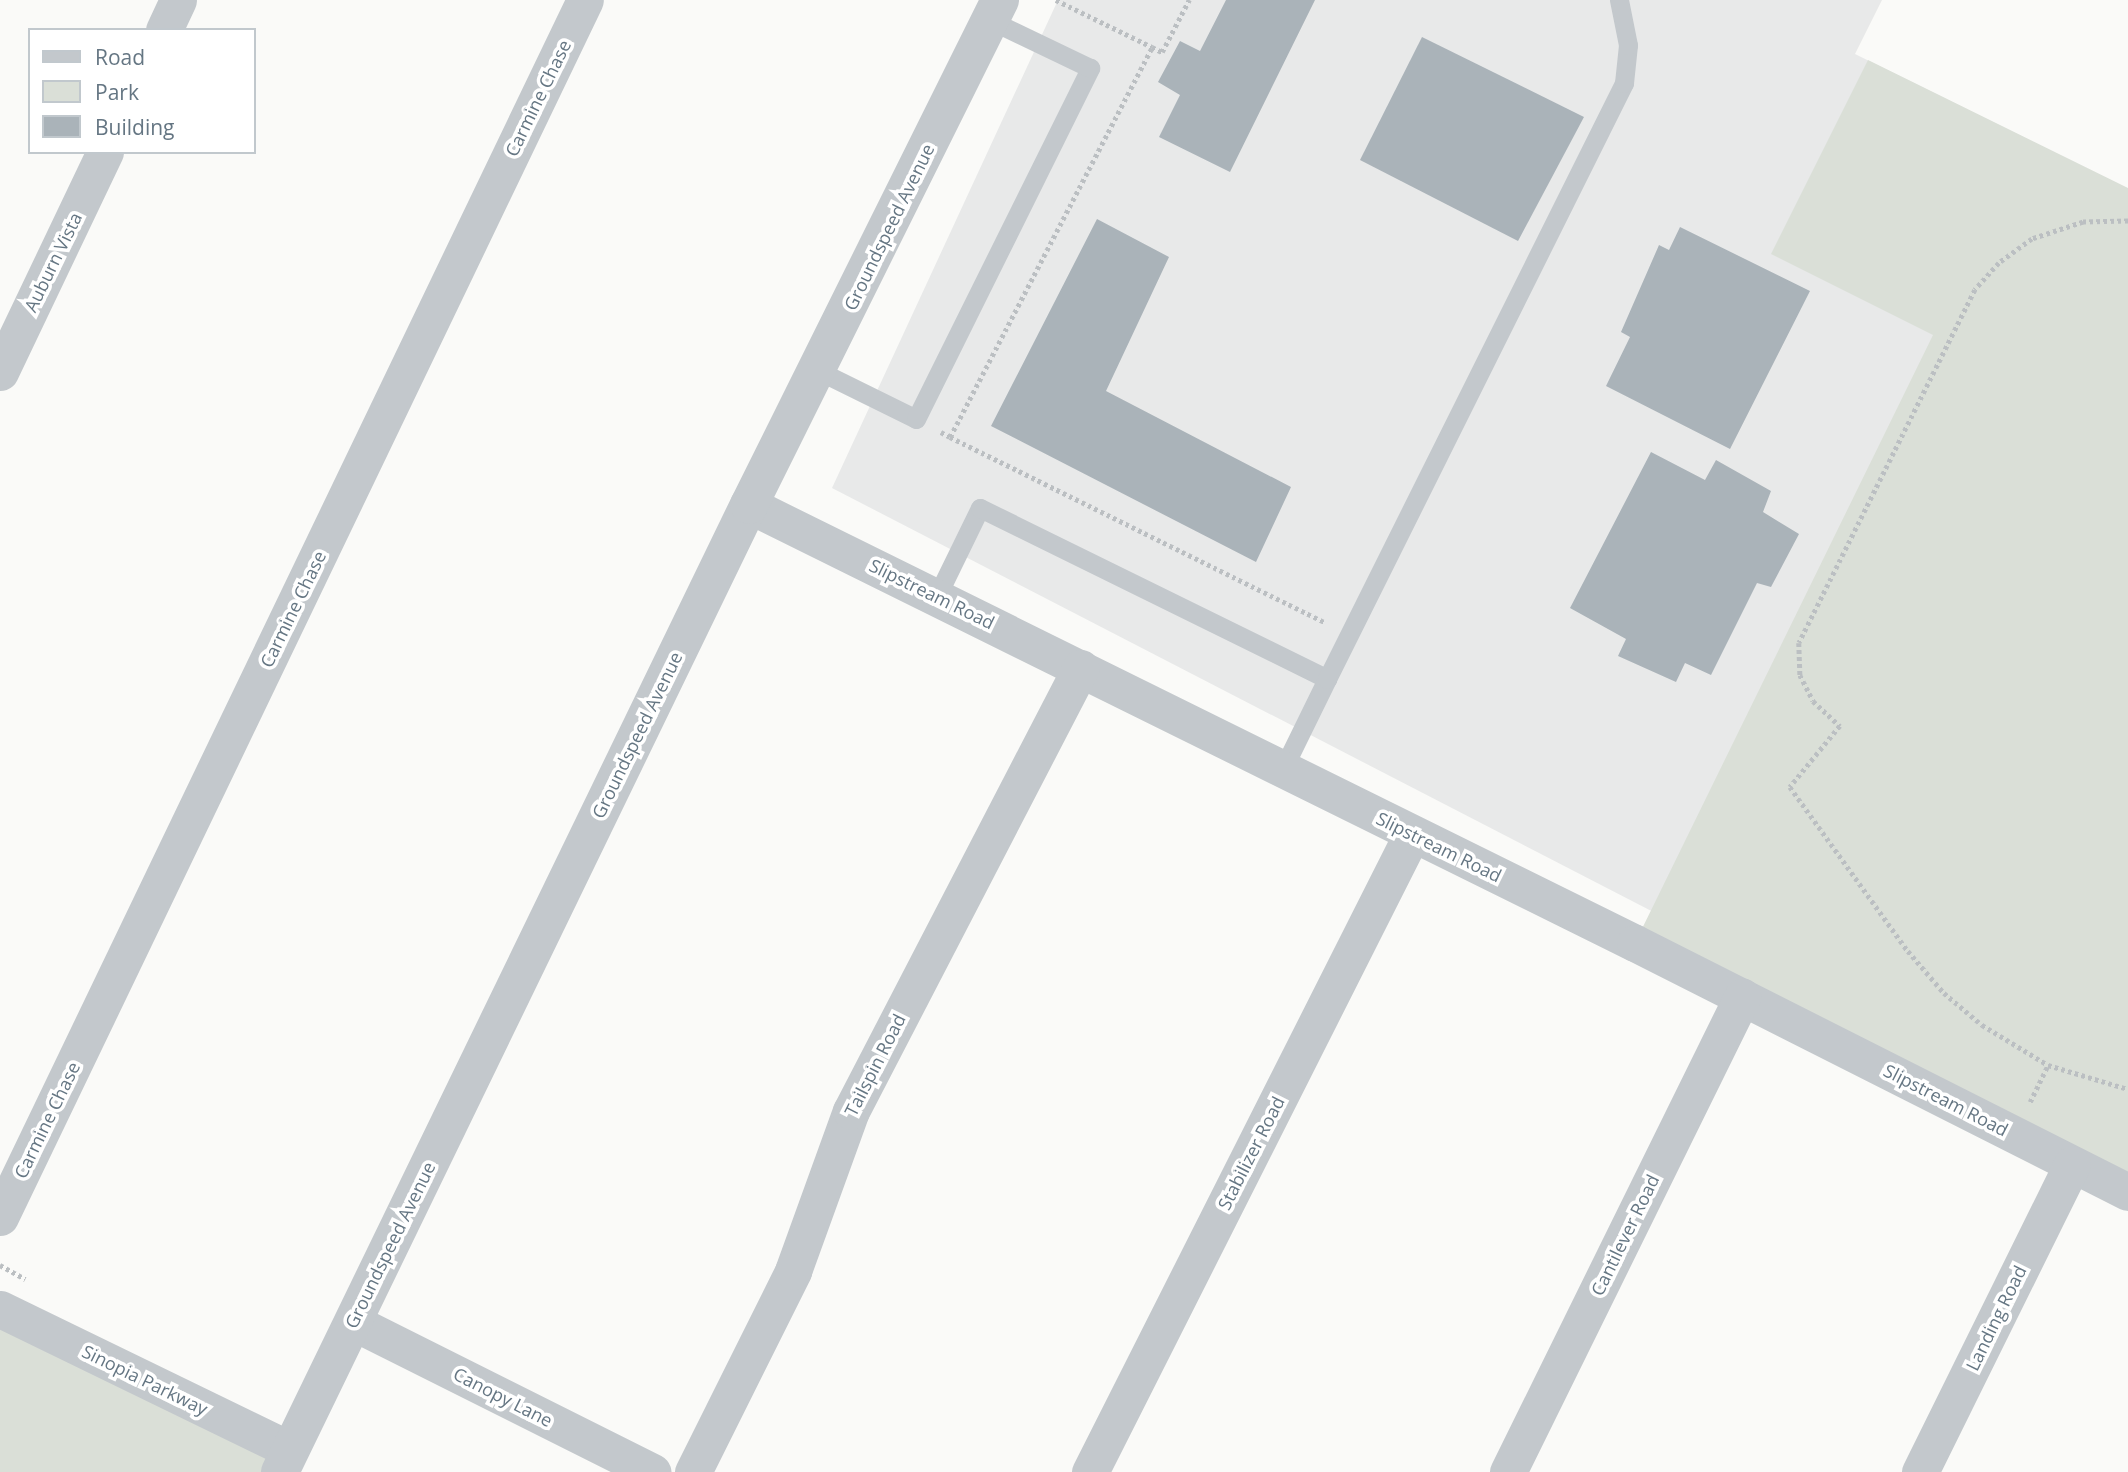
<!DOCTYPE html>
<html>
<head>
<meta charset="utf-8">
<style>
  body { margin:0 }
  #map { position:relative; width:2128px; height:1472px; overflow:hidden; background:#fafaf8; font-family:"Open Sans",sans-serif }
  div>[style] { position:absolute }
  .built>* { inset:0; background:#e8e9e9 }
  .green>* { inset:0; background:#dadfd7 }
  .building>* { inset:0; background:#aab3b9 }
  .path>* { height:4.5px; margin-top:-2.25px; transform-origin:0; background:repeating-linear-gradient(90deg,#bbbfc2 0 3.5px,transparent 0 7px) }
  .service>* { height:19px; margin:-9.5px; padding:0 9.5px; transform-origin:9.5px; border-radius:9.5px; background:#c3c8cc }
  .minor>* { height:37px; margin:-18.5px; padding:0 18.5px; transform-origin:18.5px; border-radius:18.5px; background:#c3c8cc }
  .tertiary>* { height:38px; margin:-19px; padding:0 19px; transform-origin:19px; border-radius:19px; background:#c3c8cc }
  span { translate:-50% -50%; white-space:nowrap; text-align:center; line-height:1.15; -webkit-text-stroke:7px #fff; paint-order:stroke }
  .street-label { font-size:18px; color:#657683 }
  .legend { position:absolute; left:28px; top:28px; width:228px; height:126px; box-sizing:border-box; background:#fff; border:2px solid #c1c8cd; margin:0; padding:9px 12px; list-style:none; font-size:21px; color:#657683 }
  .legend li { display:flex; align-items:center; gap:14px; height:35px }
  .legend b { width:35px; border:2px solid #c1c8cd }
</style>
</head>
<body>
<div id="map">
  <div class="built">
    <i style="clip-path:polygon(1058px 0,1882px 0,1855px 54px,2029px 140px,1665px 918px,832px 488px)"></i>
  </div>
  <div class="green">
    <i style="clip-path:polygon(1868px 60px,2128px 188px,2128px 1191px,1635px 943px,1933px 335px,1771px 254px)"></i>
    <i style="clip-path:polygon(0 1315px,290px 1450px,280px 1472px,0 1472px)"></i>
  </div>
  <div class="building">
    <i style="clip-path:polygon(1226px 0,1315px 0,1230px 172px,1159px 137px,1180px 95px,1158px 82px,1180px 41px,1200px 51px)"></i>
    <i style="clip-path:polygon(1422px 37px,1584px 117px,1518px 241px,1360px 160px)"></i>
    <i style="clip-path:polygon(1097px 219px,1169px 257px,1106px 391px,1291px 487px,1256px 562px,991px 426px)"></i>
    <i style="clip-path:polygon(1680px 227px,1810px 291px,1730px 449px,1606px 386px,1630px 337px,1621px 332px,1659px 245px,1669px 250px)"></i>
    <i style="clip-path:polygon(1651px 452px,1705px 480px,1716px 460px,1771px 491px,1763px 512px,1799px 534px,1771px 587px,1757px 583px,1711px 675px,1685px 663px,1676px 682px,1618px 656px,1626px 639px,1570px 608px)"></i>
  </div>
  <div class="path">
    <i style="left:1056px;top:0;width:107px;rotate:26.1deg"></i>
    <i style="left:2128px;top:221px;width:45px;rotate:178.7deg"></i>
    <i style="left:2083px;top:222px;width:54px;rotate:161.6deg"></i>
    <i style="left:2032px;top:239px;width:41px;rotate:144deg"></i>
    <i style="left:1999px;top:263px;width:36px;rotate:132deg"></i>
    <i style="left:1975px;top:290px;width:394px;rotate:116.5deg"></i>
    <i style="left:1799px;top:643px;width:32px;rotate:88deg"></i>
    <i style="left:1800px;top:675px;width:29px;rotate:63deg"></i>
    <i style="left:1813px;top:701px;width:37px;rotate:43deg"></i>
    <i style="left:1840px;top:726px;width:79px;rotate:129.3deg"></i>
    <i style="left:1790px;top:787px;width:202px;rotate:54.3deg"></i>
    <i style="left:1908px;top:951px;width:55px;rotate:49.4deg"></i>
    <i style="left:1944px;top:993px;width:50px;rotate:40.1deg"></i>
    <i style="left:1982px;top:1025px;width:77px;rotate:31.2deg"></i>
    <i style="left:2048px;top:1065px;width:84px;rotate:16.7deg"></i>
    <i style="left:941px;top:432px;width:10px;rotate:29deg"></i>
    <i style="left:950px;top:437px;width:439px;rotate:-62.6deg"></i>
    <i style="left:1152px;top:47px;width:11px;rotate:27deg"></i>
    <i style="left:1162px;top:52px;width:59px;rotate:-62.6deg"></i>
    <i style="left:950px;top:437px;width:419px;rotate:26.3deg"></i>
    <i style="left:2030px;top:1102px;width:41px;rotate:-64.1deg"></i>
    <i style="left:0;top:1265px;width:29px;rotate:29deg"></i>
  </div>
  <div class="service">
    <i style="left:819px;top:371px;width:108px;rotate:26.3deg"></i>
    <i style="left:916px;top:419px;width:392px;rotate:-63.6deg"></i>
    <i style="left:1090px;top:68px;width:111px;rotate:-154.4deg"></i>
    <i style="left:937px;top:596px;width:98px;rotate:-64deg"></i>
    <i style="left:980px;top:508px;width:387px;rotate:26.2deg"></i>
    <i style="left:1327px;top:679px;width:100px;rotate:116.1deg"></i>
    <i style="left:1327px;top:679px;width:666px;rotate:-63.51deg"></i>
    <i style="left:1624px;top:83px;width:38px;rotate:-84deg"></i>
    <i style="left:1628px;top:45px;width:46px;rotate:-101.3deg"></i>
  </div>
  <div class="minor">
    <i style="left:164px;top:30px;width:33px;rotate:-65deg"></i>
    <i style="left:0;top:372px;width:244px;rotate:-64.5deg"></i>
    <i style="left:749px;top:505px;width:988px;rotate:26.31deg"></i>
    <i style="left:1635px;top:943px;width:552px;rotate:26.8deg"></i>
    <i style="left:0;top:1217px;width:1350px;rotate:-64.33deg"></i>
    <i style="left:0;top:1309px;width:322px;rotate:25.9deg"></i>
    <i style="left:353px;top:1322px;width:335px;rotate:26.6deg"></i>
    <i style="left:693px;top:1472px;width:225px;rotate:-63.5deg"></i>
    <i style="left:793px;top:1271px;width:170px;rotate:-70.1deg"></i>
    <i style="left:851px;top:1111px;width:499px;rotate:-62.6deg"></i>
    <i style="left:1090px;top:1472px;width:715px;rotate:-63.22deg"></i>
    <i style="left:1508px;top:1472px;width:530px;rotate:-63.77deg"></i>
    <i style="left:1920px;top:1472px;width:343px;rotate:-63.7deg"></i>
  </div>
  <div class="tertiary">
    <i style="left:280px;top:1472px;width:1075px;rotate:-64.13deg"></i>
    <i style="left:749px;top:505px;width:564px;rotate:-63.57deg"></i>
  </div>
  <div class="street-label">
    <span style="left:538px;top:98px;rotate:-64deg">Carmine Chase</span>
    <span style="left:889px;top:227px;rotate:-64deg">Groundspeed Avenue</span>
    <span style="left:53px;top:262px;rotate:-64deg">Auburn Vista</span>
    <span style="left:932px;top:594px;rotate:26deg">Slipstream Road</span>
    <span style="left:293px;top:609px;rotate:-64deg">Carmine Chase</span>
    <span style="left:637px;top:735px;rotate:-64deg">Groundspeed Avenue</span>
    <span style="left:1439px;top:847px;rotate:26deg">Slipstream Road</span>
    <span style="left:875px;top:1065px;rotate:-63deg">Tailspin Road</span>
    <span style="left:1946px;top:1100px;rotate:27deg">Slipstream Road</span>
    <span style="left:47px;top:1120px;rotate:-64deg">Carmine Chase</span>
    <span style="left:1251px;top:1153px;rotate:-63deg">Stabilizer Road</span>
    <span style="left:1625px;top:1235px;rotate:-64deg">Cantilever Road</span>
    <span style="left:390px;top:1245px;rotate:-64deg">Groundspeed Avenue</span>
    <span style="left:1996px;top:1318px;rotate:-64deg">Landing Road</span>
    <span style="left:145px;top:1380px;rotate:26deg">Sinopia Parkway</span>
    <span style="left:503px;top:1397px;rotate:27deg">Canopy Lane</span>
  </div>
  <ul class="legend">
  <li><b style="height:9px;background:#c3c8cc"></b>Road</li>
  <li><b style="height:19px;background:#dadfd7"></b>Park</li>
  <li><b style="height:19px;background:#aab3b9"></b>Building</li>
  </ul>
</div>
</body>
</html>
